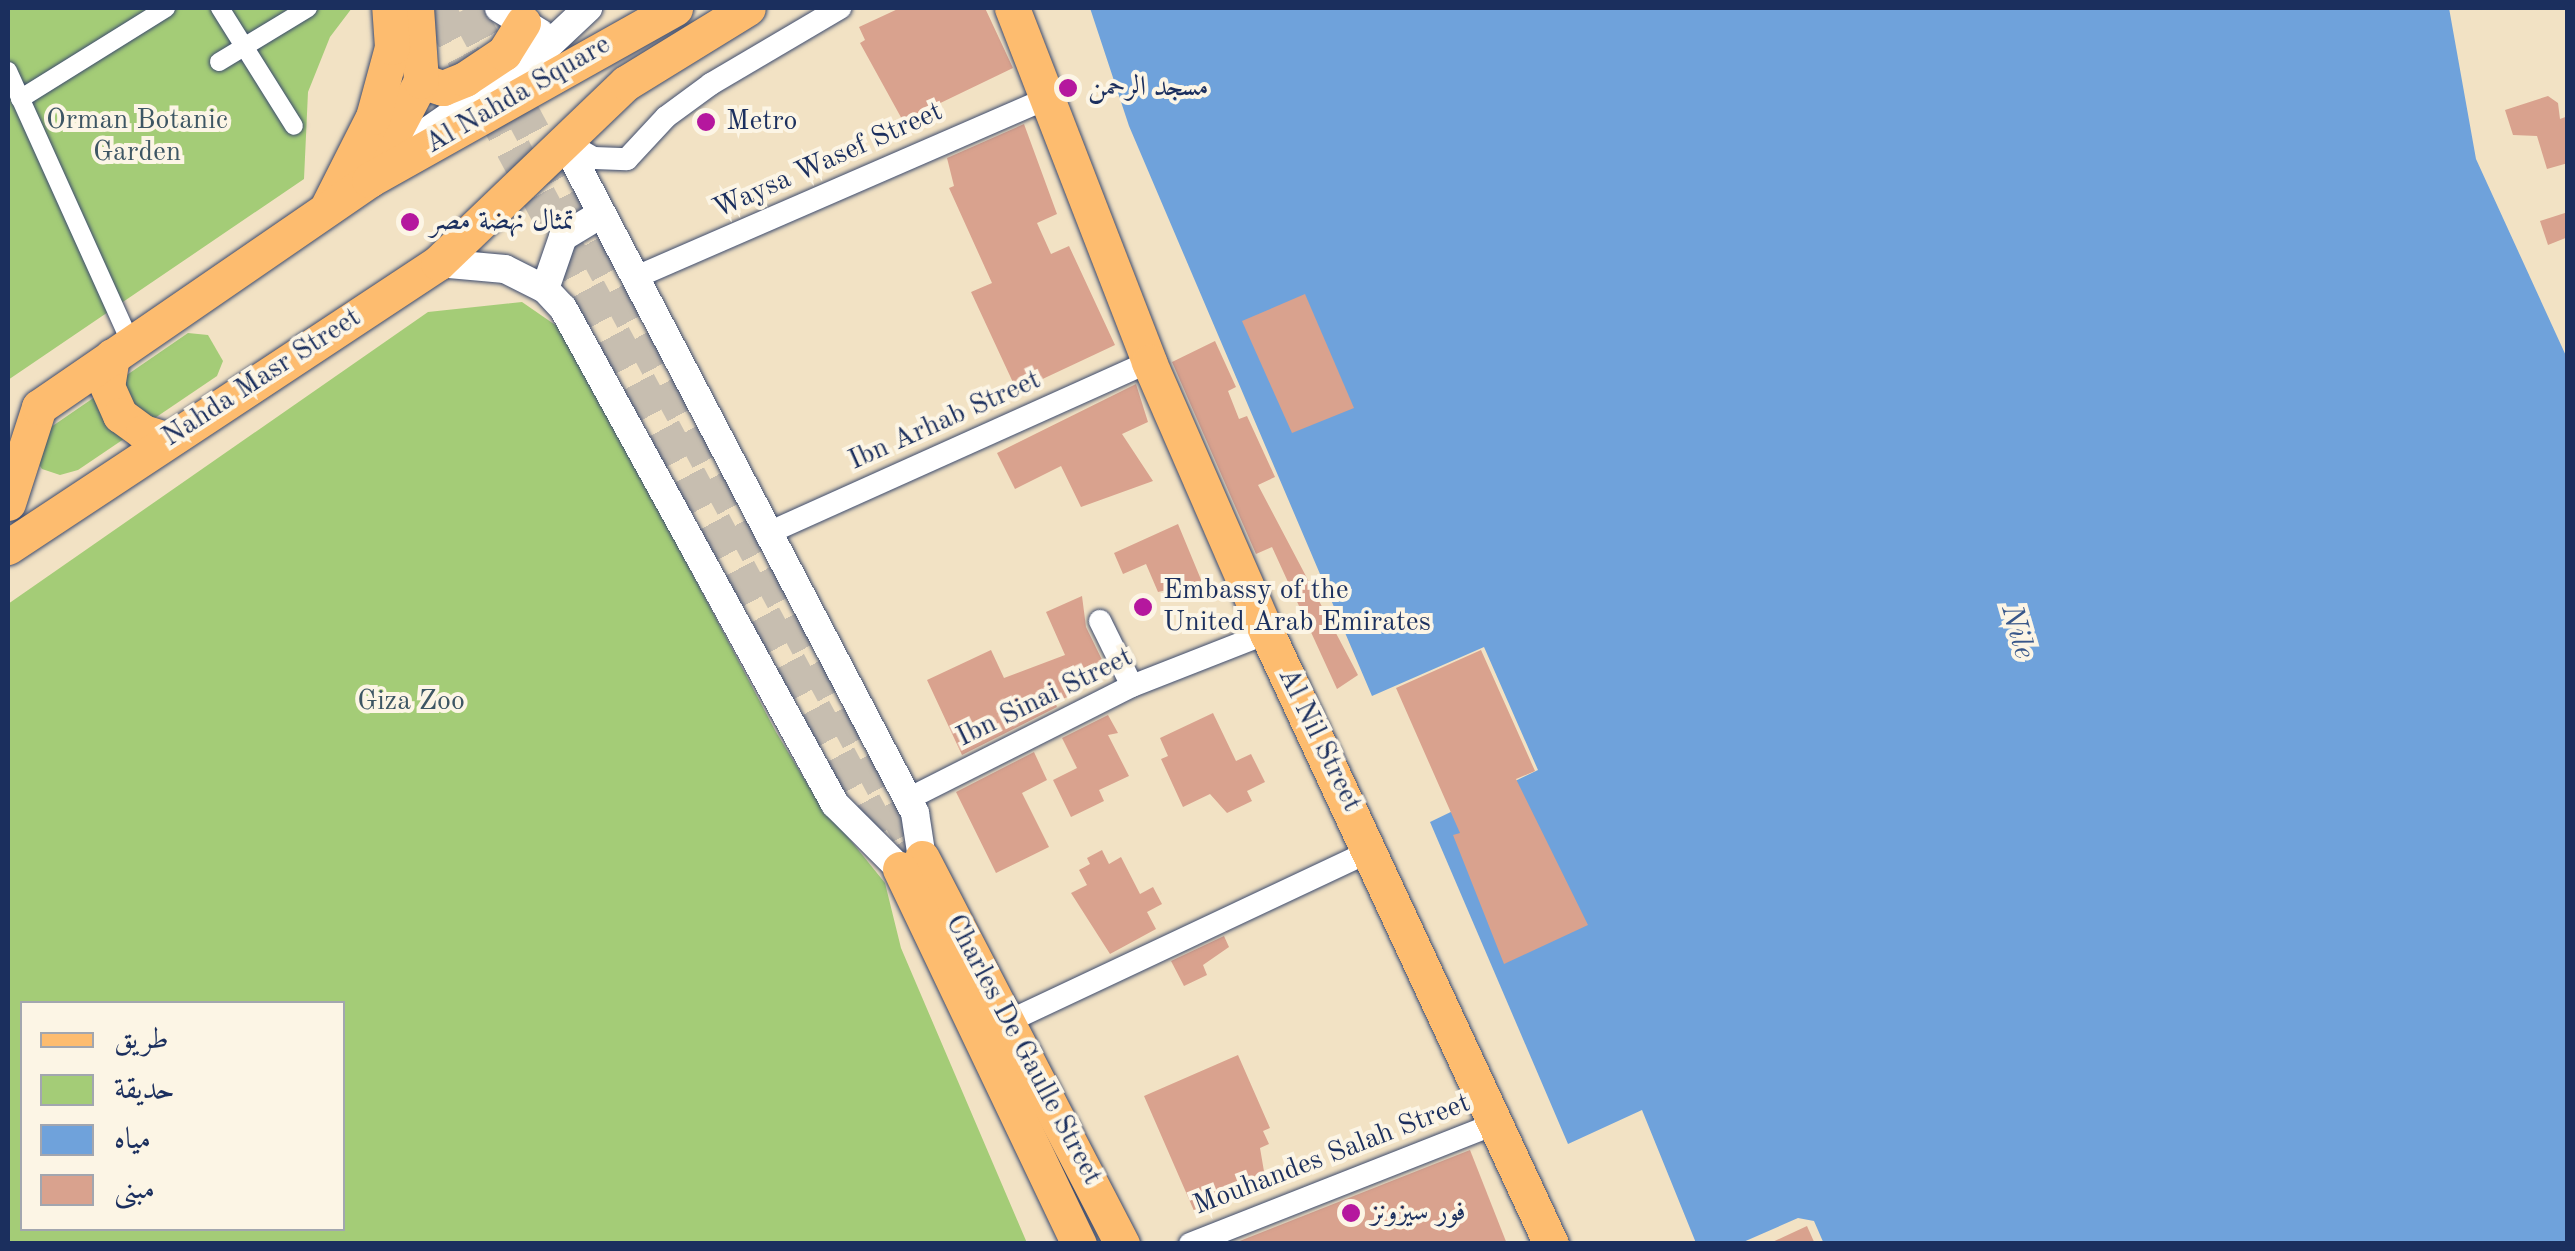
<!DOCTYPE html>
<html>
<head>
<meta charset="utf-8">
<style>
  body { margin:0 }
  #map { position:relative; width:2575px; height:1251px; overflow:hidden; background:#f2e2c4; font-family:"Old Standard TT",Amiri,serif }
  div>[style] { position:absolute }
  .green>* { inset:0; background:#a4cc77 }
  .water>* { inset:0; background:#6fa2db }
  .building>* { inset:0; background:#d9a28e }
  .primary-tunnel>* { height:35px; margin-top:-17.5px; transform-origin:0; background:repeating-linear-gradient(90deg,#c7beb0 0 35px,transparent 0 53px) }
  .roads { filter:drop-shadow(0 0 2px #3b4a6d) drop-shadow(0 0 2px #3b4a6d) }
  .pedestrian>* { height:18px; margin:-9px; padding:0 9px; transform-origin:9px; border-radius:9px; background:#fff }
  .minor>* { height:22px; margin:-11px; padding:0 11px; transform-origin:11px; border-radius:11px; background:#fff }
  .tertiary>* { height:28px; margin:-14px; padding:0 14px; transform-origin:14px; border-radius:14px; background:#fff }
  .primary>* { height:35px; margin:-17.5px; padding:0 17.5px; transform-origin:17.5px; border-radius:17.5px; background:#fdbc6f }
  .dots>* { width:28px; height:28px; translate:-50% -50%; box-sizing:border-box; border:5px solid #fcf5e5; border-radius:50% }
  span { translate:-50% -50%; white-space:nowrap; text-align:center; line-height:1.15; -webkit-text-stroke:8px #fcf5e5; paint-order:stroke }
  .poi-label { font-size:28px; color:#1b2f5e }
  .left { translate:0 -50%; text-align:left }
  .street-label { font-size:28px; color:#1b2f5e }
  .park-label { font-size:28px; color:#3d5664 }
  .water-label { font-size:30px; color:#38578a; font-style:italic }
  .frame { position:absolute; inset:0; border:10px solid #1b2f5e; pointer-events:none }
  .legend { position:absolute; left:20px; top:1001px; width:325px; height:230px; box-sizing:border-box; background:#fcf5e5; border:2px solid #a2a6af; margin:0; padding:12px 18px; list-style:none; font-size:30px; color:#1b2f5e }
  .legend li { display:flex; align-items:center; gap:20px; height:50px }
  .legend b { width:50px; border:2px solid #a2a6af }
</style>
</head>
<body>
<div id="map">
  <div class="green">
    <i style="clip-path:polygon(8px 8px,352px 8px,330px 37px,308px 92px,304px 179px,8px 380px)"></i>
    <i style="clip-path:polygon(evenodd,522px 302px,564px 331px,776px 732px,814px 795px,885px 883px,901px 948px,1027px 1243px,8px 1244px,8px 604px,428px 312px,522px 302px,22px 1004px,342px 1004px,342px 1228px,22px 1228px,22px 1004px)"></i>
    <i style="clip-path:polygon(188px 333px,208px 335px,223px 361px,217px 376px,78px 470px,60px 475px,42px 469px,32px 454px,38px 436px)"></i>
  </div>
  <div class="water">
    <i style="clip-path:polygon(1090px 8px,2449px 8px,2476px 159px,2567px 358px,2567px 1243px,1824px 1244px,1814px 1221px,1798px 1218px,1741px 1243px,1696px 1243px,1642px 1110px,1568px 1144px,1430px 822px,1538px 770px,1484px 647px,1372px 696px,1129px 126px)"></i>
  </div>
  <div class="building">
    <i style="clip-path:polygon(900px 8px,985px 8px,1013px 68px,903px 121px,860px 43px,865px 40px,859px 27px)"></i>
    <i style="clip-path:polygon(2548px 96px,2558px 103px,2560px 119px,2568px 116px,2568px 163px,2547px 169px,2537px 136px,2513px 135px,2505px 110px)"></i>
    <i style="clip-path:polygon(1024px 124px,1057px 214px,1037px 223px,1051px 254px,1069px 246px,1115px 345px,1017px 391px,971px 292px,992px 283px,949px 188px,954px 186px,947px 158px)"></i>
    <i style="clip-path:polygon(2568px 212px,2568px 237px,2548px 245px,2540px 221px)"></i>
    <i style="clip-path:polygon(1305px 294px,1354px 408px,1292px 433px,1242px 321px)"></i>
    <i style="clip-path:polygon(1215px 341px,1236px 387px,1228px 391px,1239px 419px,1247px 416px,1275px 477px,1258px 485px,1358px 675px,1337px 689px,1272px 547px,1256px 554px,1172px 362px)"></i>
    <i style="clip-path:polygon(1136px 384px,1148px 422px,1122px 434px,1153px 481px,1081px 507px,1061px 466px,1015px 489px,997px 453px)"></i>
    <i style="clip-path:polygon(1178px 524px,1202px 582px,1158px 592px,1146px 564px,1123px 574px,1114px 553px)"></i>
    <i style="clip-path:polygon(1082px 596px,1086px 627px,1105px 666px,1065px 685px,1070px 696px,1055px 702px,1057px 707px,962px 755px,927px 680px,991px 650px,1004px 678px,1065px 655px,1046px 612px)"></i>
    <i style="clip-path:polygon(1481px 650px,1535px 771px,1516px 779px,1588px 925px,1504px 964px,1453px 835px,1460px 833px,1396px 688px)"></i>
    <i style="clip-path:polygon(1213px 713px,1236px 761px,1251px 754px,1265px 782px,1247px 791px,1252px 801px,1227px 813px,1210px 794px,1183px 807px,1161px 759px,1168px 756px,1160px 738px)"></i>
    <i style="clip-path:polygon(1108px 715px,1118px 733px,1108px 735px,1129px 776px,1099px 790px,1104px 801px,1071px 817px,1053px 780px,1077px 768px,1062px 738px)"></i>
    <i style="clip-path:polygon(1034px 752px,1047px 780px,1022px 793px,1049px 847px,996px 873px,956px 792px)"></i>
    <i style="clip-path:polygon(1102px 850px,1109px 864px,1121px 857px,1140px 894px,1153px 887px,1162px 904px,1147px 912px,1156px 929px,1110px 954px,1071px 893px,1087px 885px,1079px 870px,1090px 864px,1087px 858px)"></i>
    <i style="clip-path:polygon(1224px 936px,1229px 947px,1203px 965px,1207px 975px,1184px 986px,1171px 961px)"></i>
    <i style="clip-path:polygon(1238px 1055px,1270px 1128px,1263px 1131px,1269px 1144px,1260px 1148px,1266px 1183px,1195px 1213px,1144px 1096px)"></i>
    <i style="clip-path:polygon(1470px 1150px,1507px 1244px,1232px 1244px)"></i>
    <i style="clip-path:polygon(1807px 1226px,1815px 1244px,1768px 1244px)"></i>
  </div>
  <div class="primary-tunnel">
    <i style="left:438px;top:8px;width:969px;rotate:61.8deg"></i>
    <i style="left:466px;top:8px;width:965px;rotate:61.79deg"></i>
  </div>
  <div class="roads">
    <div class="pedestrian">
      <i style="left:220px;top:8px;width:139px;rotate:57.9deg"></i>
      <i style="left:219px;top:62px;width:104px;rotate:-31.2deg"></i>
      <i style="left:8px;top:71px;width:299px;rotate:65.7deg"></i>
      <i style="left:20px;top:99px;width:172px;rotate:-31.9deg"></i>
    </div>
    <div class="minor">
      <i style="left:564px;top:141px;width:34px;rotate:30deg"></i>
      <i style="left:594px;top:158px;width:33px;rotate:2deg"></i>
      <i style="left:627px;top:159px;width:57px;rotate:-47.1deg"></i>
      <i style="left:666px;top:117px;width:56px;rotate:-36.3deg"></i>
      <i style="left:711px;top:84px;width:150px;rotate:-30.5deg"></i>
      <i style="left:634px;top:278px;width:451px;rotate:-23.5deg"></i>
      <i style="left:766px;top:534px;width:420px;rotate:-24.2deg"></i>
      <i style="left:1100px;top:621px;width:72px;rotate:63.8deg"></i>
      <i style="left:908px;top:799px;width:251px;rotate:-26.8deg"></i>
      <i style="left:1132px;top:686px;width:145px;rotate:-21.4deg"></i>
      <i style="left:1007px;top:1022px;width:403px;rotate:-25.2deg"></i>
      <i style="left:1190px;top:1244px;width:330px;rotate:-21.5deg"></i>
    </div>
    <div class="tertiary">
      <i style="left:499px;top:8px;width:48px;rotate:31.4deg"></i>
      <i style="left:564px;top:141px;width:758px;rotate:62.42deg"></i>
      <i style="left:915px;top:813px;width:46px;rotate:81.2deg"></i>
      <i style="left:403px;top:148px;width:164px;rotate:-34.6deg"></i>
      <i style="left:538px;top:55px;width:69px;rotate:-43.2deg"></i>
      <i style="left:438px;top:263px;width:67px;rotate:5.1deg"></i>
      <i style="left:505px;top:269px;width:45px;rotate:26.6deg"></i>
      <i style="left:545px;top:289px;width:26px;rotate:47deg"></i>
      <i style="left:563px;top:308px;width:566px;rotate:61.26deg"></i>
      <i style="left:835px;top:804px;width:92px;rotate:45deg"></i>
      <i style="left:545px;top:289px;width:55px;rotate:-70.9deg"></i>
      <i style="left:563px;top:237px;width:44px;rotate:-31.2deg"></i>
    </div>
    <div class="primary">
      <i style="left:1012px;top:8px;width:380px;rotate:68.8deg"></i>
      <i style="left:1149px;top:362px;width:296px;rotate:66.5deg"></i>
      <i style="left:1267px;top:633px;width:674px;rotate:65.07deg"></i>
      <i style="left:421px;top:81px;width:23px;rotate:18deg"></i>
      <i style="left:443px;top:88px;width:24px;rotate:-22deg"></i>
      <i style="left:465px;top:79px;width:47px;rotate:-33.7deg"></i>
      <i style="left:504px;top:53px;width:36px;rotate:-58deg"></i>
      <i style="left:369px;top:180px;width:112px;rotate:-62.3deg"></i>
      <i style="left:421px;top:81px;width:73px;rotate:-93.9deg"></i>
      <i style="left:327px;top:208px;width:102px;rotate:-63.2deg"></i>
      <i style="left:373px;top:117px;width:73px;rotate:-74.8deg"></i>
      <i style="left:392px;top:47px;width:39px;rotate:-94deg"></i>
      <i style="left:112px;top:356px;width:30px;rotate:99deg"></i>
      <i style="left:107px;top:386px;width:32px;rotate:66deg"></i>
      <i style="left:120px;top:415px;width:29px;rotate:36deg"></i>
      <i style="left:143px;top:432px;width:27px;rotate:17deg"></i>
      <i style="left:8px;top:503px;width:101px;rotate:-72.1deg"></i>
      <i style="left:39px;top:407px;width:401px;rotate:-34.5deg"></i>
      <i style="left:369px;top:180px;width:351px;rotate:-29.3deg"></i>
      <i style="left:8px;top:547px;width:515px;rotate:-33.44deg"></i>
      <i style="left:438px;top:263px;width:260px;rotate:-43.8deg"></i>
      <i style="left:626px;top:83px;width:143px;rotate:-31.6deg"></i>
      <i style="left:922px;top:858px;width:435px;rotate:62.6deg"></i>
      <i style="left:900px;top:869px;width:416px;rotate:64.5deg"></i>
    </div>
  </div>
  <div class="dots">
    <i style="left:1068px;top:88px;background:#b5179e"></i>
    <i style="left:706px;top:122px;background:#b5179e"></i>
    <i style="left:410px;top:222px;background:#b5179e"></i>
    <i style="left:1143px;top:607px;background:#b5179e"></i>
    <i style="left:1351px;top:1213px;background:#b5179e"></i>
  </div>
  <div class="poi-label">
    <span class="left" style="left:1088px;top:88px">مسجد الرحمن</span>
    <span class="left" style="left:726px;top:122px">Metro</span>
    <span class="left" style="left:430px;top:222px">تمثال نهضة مصر</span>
    <span class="left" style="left:1163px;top:607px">Embassy of the<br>United Arab Emirates</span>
    <span class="left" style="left:1371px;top:1213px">فور سيزونز</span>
  </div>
  <div class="street-label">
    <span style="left:518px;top:95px;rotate:-30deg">Al Nahda Square</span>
    <span style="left:828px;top:161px;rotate:-24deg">Waysa Wasef Street</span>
    <span style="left:262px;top:378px;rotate:-33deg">Nahda Masr Street</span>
    <span style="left:945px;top:421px;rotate:-24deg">Ibn Arhab Street</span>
    <span style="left:1045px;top:698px;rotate:-26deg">Ibn Sinai Street</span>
    <span style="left:1319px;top:740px;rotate:64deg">Al Nil Street</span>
    <span style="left:1023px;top:1050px;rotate:62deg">Charles De Gaulle Street</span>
    <span style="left:1332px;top:1155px;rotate:-21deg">Mouhandes Salah Street</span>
  </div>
  <div class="park-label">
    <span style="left:137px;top:137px">Orman Botanic<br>Garden</span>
    <span style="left:411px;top:702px">Giza Zoo</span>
  </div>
  <div class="water-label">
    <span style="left:2017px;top:632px;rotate:74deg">Nile</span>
  </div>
  <div class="frame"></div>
  <ul class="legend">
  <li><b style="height:12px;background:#fdbc6f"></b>طريق</li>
  <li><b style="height:28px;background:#a4cc77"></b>حديقة</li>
  <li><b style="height:28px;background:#6fa2db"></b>مياه</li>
  <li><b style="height:28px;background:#d9a28e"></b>مبنى</li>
  </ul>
</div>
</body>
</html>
